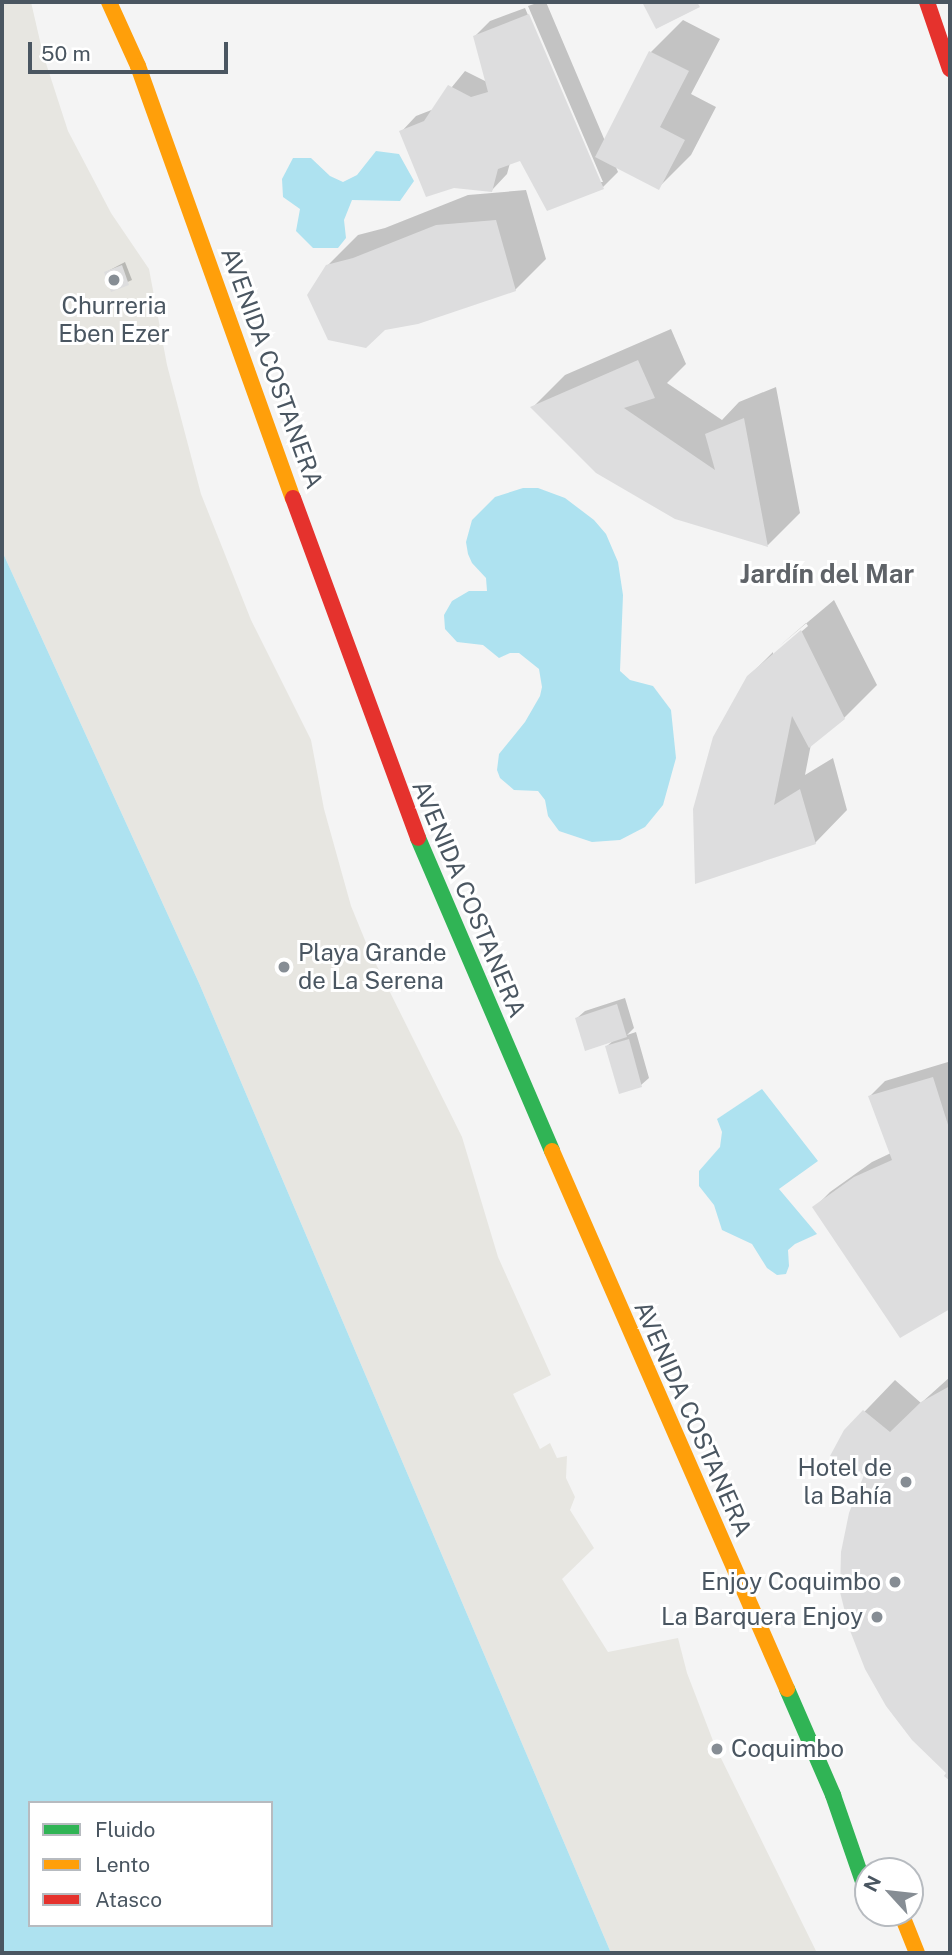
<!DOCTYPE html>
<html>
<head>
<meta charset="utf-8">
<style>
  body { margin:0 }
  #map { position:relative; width:952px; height:1955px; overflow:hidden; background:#f4f4f4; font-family:"Public Sans",sans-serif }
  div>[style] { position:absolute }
  .sand>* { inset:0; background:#e7e6e1 }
  .water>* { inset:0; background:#aee2f0 }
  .shadow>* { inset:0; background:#0003 }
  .building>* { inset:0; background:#ddddde }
  .fast>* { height:16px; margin:-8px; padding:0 8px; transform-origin:8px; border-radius:8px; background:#30b455 }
  .slow>* { height:16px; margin:-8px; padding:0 8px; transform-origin:8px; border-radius:8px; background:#ff9f0a }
  .jam>* { height:16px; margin:-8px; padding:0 8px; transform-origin:8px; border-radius:8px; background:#e5322d }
  .dots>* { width:19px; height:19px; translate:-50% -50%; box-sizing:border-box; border:4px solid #fff; border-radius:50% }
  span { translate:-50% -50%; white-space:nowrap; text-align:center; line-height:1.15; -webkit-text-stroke:6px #fff; paint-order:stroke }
  .poi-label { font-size:24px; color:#4a5661 }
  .left { translate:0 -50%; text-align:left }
  .right { translate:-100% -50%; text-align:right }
  .street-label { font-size:24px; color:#4a5661 }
  .neighbourhood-label { font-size:26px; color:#5f6368; font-weight:700 }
  .frame { position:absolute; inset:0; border:4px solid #4a5661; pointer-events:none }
  .legend { position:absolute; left:28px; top:1801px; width:245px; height:126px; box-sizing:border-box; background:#fff; border:2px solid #b7bbc0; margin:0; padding:9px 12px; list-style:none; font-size:21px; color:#4a5661 }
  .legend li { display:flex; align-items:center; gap:14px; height:35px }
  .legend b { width:35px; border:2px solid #b7bbc0 }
  .north { position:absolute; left:854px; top:1857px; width:70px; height:70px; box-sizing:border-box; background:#fff; border:2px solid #b7bbc0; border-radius:50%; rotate:297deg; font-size:19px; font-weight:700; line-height:28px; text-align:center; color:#4a5661 }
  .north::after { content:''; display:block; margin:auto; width:24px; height:32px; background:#868d94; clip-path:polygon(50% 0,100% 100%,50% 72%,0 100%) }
  .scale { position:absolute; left:28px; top:42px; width:200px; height:32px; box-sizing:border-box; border:4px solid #4a5661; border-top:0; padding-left:9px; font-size:21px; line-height:24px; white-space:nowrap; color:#4a5661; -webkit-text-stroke:5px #fff; paint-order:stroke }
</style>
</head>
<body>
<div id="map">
  <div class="sand">
    <i style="clip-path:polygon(2px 2px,31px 2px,43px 54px,68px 131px,111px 213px,149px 269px,167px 365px,201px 494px,251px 620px,311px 740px,324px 809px,351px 906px,369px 950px,462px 1137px,498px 1257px,551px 1375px,513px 1394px,540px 1449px,550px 1443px,557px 1458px,567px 1456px,566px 1478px,575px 1497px,570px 1510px,594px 1548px,562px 1579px,608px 1652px,678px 1638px,687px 1673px,715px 1746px,817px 1953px,611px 1953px,199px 983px,2px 551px)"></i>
  </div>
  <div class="water">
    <i style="clip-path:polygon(376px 151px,399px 154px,414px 181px,400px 201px,352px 200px,344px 220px,346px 238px,338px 248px,313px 248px,296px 231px,300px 209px,283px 197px,282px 179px,293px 158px,311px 158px,330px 176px,343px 182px,357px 175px)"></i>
    <i style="clip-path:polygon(523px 488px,538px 488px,565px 498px,594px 520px,606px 534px,618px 562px,623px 595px,620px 671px,630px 680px,653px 686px,671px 710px,676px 758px,663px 805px,645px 827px,620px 840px,592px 842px,559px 831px,548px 816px,545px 800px,538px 791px,514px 790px,500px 778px,497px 770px,499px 754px,525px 722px,540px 696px,542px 687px,539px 669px,519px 653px,510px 653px,499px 658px,483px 645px,457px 642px,445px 629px,444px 615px,452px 601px,469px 591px,487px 591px,486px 578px,472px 563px,468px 554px,466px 542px,472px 520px,495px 497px)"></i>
    <i style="clip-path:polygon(evenodd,2px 551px,199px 983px,611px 1953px,2px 1953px,2px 551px,30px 1803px,271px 1803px,271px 1925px,30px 1925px,30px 1803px)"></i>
    <i style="clip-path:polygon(762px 1089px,818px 1161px,779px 1189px,817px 1234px,795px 1244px,788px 1250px,789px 1266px,786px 1274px,777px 1275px,767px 1268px,752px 1244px,722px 1230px,714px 1205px,699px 1186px,699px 1171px,720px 1147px,722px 1132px,717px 1119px)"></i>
  </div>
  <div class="shadow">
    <i style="clip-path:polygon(540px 2px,546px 2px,605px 141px,651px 52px,683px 20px,720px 39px,691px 94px,716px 107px,691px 155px,659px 187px,615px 165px,618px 172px,603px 187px,521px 159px,510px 163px,507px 174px,492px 190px,401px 132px,416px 116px,434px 109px,465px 71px,487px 82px,475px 36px,490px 21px,525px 8px,599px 182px,603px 182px,528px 6px)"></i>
    <i style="clip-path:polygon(526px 190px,546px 259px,515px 290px,327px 266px,358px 235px,385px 228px,468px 195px)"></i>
    <i style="clip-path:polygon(125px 262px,132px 280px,112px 289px,106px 272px)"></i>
    <i style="clip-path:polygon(671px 329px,686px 364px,667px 383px,722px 420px,739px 402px,776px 387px,800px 513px,768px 545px,675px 517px,533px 407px,565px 375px)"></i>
    <i style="clip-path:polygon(834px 600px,877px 685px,844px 718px,811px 744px,805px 775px,833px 758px,847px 810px,815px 843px,696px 882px,748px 677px,773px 652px,773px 656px,808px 626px,806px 623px,777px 648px)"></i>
    <i style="clip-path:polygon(625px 998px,634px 1028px,627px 1035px,636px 1032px,649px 1078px,641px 1085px,607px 1046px,614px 1040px,577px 1018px,585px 1011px)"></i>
    <i style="clip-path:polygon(948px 1062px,950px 1307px,945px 1309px,815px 1207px,830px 1192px,872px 1162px,891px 1153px,870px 1096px,885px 1081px)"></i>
    <i style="clip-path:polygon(950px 1377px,950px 1507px,935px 1497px,935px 1502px,950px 1512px,950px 1779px,946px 1776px,949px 1772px,866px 1474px,846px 1431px,895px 1380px,921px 1403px)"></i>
  </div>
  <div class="building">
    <i style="clip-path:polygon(642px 2px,697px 2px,700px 7px,656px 29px)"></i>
    <i style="clip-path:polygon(529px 14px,604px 189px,547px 211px,520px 161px,498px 169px,492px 192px,454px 188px,426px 197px,399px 131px,424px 121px,448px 85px,471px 97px,488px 92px,473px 36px)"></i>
    <i style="clip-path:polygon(649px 51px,689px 71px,660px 127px,685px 140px,659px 190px,595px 157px)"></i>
    <i style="clip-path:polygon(496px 220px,516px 291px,418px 324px,385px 330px,366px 348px,328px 340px,307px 295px,326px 265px,353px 258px,436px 225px)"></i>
    <i style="clip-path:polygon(122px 265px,129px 285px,111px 292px,104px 272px)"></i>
    <i style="clip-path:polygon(638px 360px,655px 398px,624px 408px,715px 470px,705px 434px,744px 418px,768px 547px,675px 519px,596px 473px,530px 407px)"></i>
    <i style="clip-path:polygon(801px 630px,845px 719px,809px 748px,792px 716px,774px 805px,800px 789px,816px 844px,695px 884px,693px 809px,713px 737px,747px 676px)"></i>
    <i style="clip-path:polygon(617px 1004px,627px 1037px,585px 1051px,575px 1018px)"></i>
    <i style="clip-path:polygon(629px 1039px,642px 1087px,619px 1094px,605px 1046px)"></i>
    <i style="clip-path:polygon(933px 1077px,950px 1131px,950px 1309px,900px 1338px,812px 1207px,854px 1177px,892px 1160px,868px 1096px)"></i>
    <i style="clip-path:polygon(950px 1386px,950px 1781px,944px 1776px,946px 1773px,912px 1740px,886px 1706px,865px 1669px,849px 1628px,840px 1592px,841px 1552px,849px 1513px,864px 1475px,830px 1456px,844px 1430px,863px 1410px,890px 1432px,921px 1402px)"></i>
  </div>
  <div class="fast">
    <i style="left:418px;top:838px;width:340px;rotate:66.8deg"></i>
    <i style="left:787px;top:1689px;width:116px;rotate:66.5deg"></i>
    <i style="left:833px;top:1795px;width:107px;rotate:70.9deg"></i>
  </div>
  <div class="slow">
    <i style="left:109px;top:2px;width:70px;rotate:65.6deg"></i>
    <i style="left:138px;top:66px;width:459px;rotate:70.3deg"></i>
    <i style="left:552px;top:1151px;width:587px;rotate:66.4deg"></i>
    <i style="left:901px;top:1913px;width:43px;rotate:68.2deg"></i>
  </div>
  <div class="jam">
    <i style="left:927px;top:2px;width:71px;rotate:71.1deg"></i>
    <i style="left:293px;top:498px;width:362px;rotate:69.8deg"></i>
  </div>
  <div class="dots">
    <i style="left:114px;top:280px;background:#868d94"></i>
    <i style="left:284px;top:967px;background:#868d94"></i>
    <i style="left:906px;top:1482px;background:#868d94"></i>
    <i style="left:895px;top:1582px;background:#868d94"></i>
    <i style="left:877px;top:1617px;background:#868d94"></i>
    <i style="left:717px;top:1749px;background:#868d94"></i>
  </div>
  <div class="poi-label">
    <span style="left:114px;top:320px">Churreria<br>Eben Ezer</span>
    <span class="left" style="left:298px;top:967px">Playa Grande<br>de La Serena</span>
    <span class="right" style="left:892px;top:1482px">Hotel de<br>la Bahía</span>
    <span class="right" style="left:881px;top:1582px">Enjoy Coquimbo</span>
    <span class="right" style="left:863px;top:1617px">La Barquera Enjoy</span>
    <span class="left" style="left:731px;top:1749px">Coquimbo</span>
  </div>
  <div class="street-label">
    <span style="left:272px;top:368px;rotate:70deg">AVENIDA COSTANERA</span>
    <span style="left:469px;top:899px;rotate:67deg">AVENIDA COSTANERA</span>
    <span style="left:693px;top:1419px;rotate:66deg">AVENIDA COSTANERA</span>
  </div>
  <div class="neighbourhood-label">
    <span style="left:827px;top:574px">Jardín del Mar</span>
  </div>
  <div class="frame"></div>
  <ul class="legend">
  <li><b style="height:9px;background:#30b455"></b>Fluido</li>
  <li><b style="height:9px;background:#ff9f0a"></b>Lento</li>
  <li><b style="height:9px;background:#e5322d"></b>Atasco</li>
  </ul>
  <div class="north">N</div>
  <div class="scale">50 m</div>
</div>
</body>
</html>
